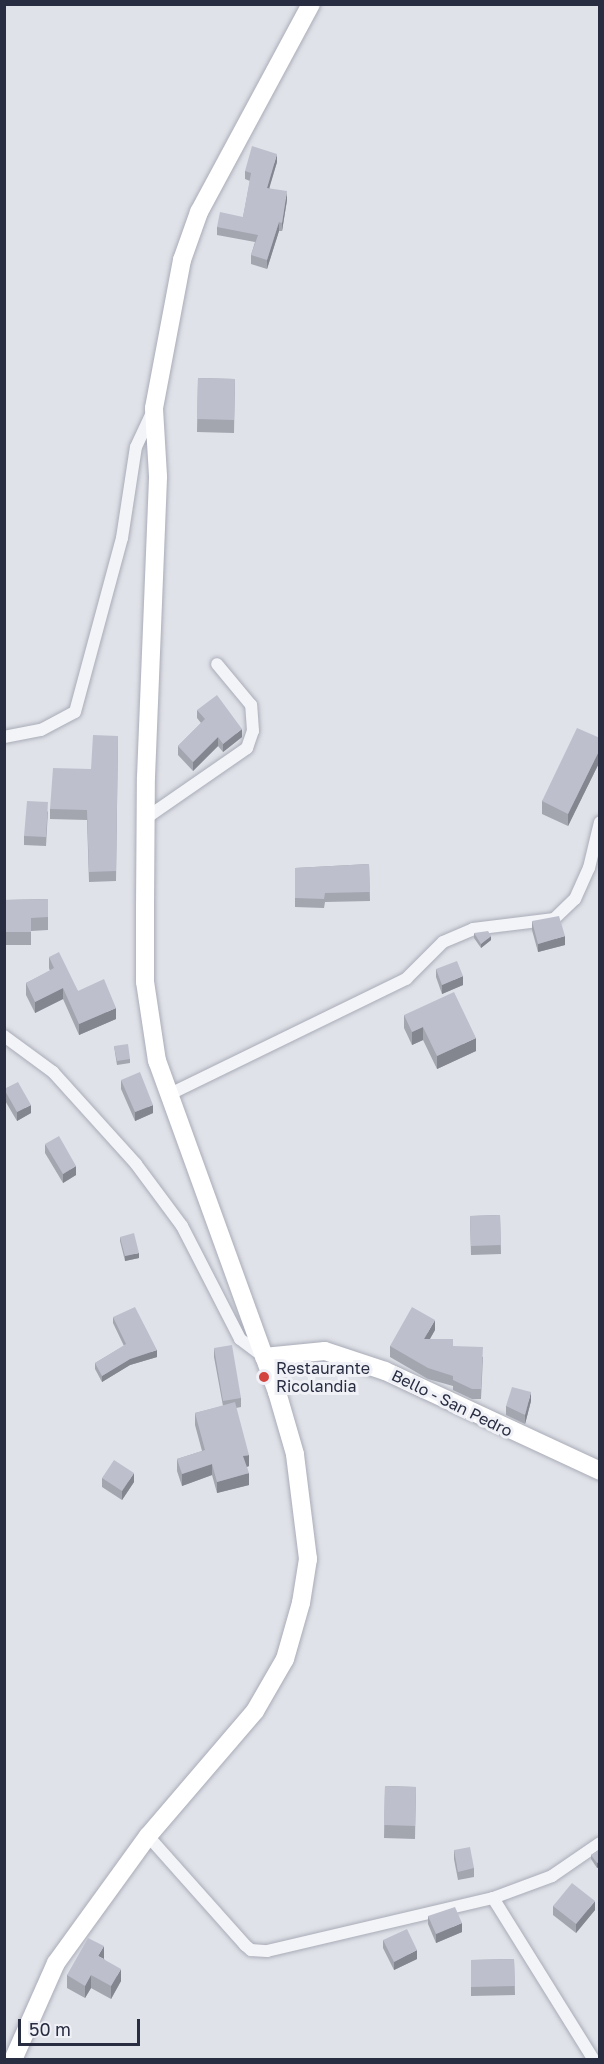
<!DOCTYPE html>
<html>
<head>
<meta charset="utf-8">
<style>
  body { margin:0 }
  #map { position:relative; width:604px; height:2064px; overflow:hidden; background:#e0e2e9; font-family:"Golos Text",sans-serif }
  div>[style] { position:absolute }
  .roads { filter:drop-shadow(0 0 2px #a9acb7) drop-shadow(0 0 2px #a9acb7) }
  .minor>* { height:12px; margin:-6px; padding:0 6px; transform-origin:6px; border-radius:6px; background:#f3f4f8 }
  .secondary>* { height:18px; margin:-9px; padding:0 9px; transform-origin:9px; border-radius:9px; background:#fff }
  .wall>* { inset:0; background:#a3a5af }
  .shaded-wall>* { inset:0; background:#84868f }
  .building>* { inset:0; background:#bdc0cc }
  .dots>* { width:16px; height:16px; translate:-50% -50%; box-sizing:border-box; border:3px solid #f0f1f7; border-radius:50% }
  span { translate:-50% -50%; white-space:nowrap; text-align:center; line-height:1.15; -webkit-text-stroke:6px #f0f1f7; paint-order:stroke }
  .poi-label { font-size:16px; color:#282d41 }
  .left { translate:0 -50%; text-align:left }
  .street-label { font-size:16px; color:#282d41 }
  .frame { position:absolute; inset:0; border:6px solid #282d41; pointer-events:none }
  .scale { position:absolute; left:18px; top:2019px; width:122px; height:27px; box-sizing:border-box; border:3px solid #282d41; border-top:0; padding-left:8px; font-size:18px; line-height:21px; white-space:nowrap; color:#282d41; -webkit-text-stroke:4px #f0f1f7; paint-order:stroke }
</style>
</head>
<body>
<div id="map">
  <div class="roads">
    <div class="minor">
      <i style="left:4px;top:737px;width:38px;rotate:-11deg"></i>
      <i style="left:41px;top:730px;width:38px;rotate:-28deg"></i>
      <i style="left:75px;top:712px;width:180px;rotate:-74.9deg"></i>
      <i style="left:122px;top:538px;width:92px;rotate:-81.3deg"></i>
      <i style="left:136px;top:447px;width:38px;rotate:-65deg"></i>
      <i style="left:146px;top:818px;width:123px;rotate:-34.7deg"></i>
      <i style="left:247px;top:748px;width:18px;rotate:-71deg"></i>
      <i style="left:253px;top:731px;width:26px;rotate:-94deg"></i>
      <i style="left:251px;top:705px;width:53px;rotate:-129.7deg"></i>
      <i style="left:4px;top:1036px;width:61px;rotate:36.3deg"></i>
      <i style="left:53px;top:1072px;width:124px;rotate:47.9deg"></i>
      <i style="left:136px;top:1164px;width:77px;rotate:53.4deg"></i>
      <i style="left:182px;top:1226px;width:127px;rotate:62.8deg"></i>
      <i style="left:240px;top:1339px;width:30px;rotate:37deg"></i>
      <i style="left:170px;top:1094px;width:263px;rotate:-26deg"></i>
      <i style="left:406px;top:979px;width:52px;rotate:-45deg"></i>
      <i style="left:443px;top:942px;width:33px;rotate:-23deg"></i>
      <i style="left:473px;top:929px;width:82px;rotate:-7deg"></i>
      <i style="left:554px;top:919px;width:29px;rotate:-44deg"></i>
      <i style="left:575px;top:899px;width:34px;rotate:-66deg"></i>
      <i style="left:589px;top:868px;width:47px;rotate:-76.6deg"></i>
      <i style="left:148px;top:1836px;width:146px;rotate:48.3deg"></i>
      <i style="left:245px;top:1945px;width:8px;rotate:40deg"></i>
      <i style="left:251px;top:1950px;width:16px;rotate:4deg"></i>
      <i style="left:267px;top:1951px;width:232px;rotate:-13.2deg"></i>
      <i style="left:493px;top:1898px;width:63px;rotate:-20.4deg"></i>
      <i style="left:552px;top:1876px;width:58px;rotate:-34.5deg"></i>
      <i style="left:493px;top:1898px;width:191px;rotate:58.1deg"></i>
    </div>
    <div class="secondary">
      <i style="left:264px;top:1357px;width:61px;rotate:-5.6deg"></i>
      <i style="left:325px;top:1351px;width:63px;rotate:18.4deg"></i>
      <i style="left:385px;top:1371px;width:237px;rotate:24.9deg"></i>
      <i style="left:13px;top:2060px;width:106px;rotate:-66.1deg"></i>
      <i style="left:56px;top:1963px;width:157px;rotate:-54.1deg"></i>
      <i style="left:148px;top:1836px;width:165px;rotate:-49.4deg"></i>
      <i style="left:255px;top:1711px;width:60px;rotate:-60deg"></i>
      <i style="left:285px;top:1659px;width:58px;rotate:-74.1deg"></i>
      <i style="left:301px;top:1603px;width:45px;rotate:-81deg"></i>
      <i style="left:308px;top:1559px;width:106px;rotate:-97.1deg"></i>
      <i style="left:295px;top:1454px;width:65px;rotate:-106.2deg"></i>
      <i style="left:277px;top:1392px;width:352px;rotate:-109.9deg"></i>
      <i style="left:157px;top:1061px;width:80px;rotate:-98.6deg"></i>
      <i style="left:145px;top:982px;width:75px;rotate:-90deg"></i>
      <i style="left:145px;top:907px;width:130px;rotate:-89.6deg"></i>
      <i style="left:146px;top:777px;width:301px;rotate:-87.7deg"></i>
      <i style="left:158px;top:476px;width:68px;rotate:-93.4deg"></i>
      <i style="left:154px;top:408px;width:151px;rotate:-79.3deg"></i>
      <i style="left:182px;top:260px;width:51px;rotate:-70.5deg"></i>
      <i style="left:199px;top:212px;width:236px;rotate:-61.7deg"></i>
    </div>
  </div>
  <div class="wall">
    <i style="clip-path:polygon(277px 162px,269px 188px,287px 200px,282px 231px,279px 231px,267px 269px,251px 264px,251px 255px,255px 242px,217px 235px,217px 227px,243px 217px,250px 181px,245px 179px,245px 171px)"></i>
    <i style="clip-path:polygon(198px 378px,235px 379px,234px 433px,197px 432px)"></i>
    <i style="clip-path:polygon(197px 710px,242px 737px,223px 752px,218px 746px,193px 771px,178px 755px,178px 746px,201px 723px,197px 718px)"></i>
    <i style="clip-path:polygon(118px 736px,116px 881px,89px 882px,87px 820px,50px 819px,50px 809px,91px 769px)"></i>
    <i style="clip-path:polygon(600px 738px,600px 761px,568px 826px,542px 814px,542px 801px)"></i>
    <i style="clip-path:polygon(48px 811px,46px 846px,24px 845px,24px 836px)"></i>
    <i style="clip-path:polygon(369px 864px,370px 901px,325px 902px,324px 908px,295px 907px,295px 868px)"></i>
    <i style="clip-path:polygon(48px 899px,48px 930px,31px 931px,31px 945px,4px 945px,4px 900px)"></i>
    <i style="clip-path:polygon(532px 921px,565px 945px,538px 952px,532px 930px)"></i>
    <i style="clip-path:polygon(474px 933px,491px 940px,481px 948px,474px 938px)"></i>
    <i style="clip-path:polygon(49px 957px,78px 991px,116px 1019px,79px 1035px,63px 999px,35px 1013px,26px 995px,26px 983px,50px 971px,49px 968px)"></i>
    <i style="clip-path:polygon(436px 969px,463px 985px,442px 994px,436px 977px)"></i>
    <i style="clip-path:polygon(404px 1015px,476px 1051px,437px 1069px,423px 1040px,412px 1045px,404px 1028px)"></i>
    <i style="clip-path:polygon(114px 1046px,130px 1059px,130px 1063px,117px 1065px)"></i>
    <i style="clip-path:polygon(121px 1080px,153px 1113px,135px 1121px,121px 1089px)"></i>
    <i style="clip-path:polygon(4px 1089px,31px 1113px,17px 1121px,4px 1099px)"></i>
    <i style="clip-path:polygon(45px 1144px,76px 1175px,63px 1183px,45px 1153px)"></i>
    <i style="clip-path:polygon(500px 1215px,501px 1254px,471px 1255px,470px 1216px)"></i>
    <i style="clip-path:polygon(120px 1237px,139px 1258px,125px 1261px,120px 1241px)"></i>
    <i style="clip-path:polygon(113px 1317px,157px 1357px,130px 1365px,102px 1382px,95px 1369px,95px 1363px,124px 1346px,113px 1323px)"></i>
    <i style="clip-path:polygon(435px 1330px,430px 1339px,453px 1346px,483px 1357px,481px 1399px,472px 1399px,453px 1390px,453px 1386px,428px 1379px,390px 1357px,390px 1346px)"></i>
    <i style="clip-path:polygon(214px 1348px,241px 1398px,241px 1407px,236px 1408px,249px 1466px,247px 1467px,249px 1485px,217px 1493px,212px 1475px,182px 1486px,177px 1471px,177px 1459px,202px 1451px,195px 1425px,195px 1413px,223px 1406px,214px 1357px)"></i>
    <i style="clip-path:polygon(531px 1401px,525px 1424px,506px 1415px,506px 1406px)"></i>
    <i style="clip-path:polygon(102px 1478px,134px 1482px,122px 1500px,102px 1487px)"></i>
    <i style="clip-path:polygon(385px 1786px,416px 1787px,415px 1839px,384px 1838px)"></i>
    <i style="clip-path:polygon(600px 1849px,600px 1866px,597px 1868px,591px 1859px,591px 1855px)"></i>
    <i style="clip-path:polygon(454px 1850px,474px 1868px,474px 1877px,458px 1880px,454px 1859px)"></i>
    <i style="clip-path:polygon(553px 1906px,595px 1910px,576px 1933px,553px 1915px)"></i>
    <i style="clip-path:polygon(428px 1916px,462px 1932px,436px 1943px,428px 1924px)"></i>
    <i style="clip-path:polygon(383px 1940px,417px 1959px,394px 1970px,383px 1948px)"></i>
    <i style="clip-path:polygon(104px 1959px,121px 1981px,111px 1999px,91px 1988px,85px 1998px,67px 1988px,67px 1975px)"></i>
    <i style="clip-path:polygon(514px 1959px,515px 1995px,471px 1996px,471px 1960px)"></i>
  </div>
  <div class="shaded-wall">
    <i style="clip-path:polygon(277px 154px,277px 162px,267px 196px,267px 188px)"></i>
    <i style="clip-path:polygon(287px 191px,287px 200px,282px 231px,282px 223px)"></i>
    <i style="clip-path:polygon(279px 222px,279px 231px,267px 269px,267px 260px)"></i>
    <i style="clip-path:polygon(242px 729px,242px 737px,223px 752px,223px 744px)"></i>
    <i style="clip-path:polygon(218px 737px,218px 746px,193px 771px,193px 762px)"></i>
    <i style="clip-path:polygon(600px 749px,600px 761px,568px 826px,568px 814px)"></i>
    <i style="clip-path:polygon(491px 936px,491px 940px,481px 948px,481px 944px)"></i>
    <i style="clip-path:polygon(565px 936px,565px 945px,538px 952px,538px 944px)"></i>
    <i style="clip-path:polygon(463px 976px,463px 985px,442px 994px,442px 985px)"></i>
    <i style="clip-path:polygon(63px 988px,63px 999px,35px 1013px,35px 1002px)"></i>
    <i style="clip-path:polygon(116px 1008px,116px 1019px,79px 1035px,79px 1024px)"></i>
    <i style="clip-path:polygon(423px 1027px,423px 1040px,412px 1045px,412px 1032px)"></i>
    <i style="clip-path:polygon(476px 1038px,476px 1051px,437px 1069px,437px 1056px)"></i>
    <i style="clip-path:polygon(31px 1105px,31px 1113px,17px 1121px,17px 1112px)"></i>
    <i style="clip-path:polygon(153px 1105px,153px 1113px,135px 1121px,135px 1112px)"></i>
    <i style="clip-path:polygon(76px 1166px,76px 1175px,63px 1183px,63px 1174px)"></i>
    <i style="clip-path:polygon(139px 1253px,139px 1258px,125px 1261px,125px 1256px)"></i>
    <i style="clip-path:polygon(435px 1320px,435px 1330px,424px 1349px,424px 1339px)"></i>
    <i style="clip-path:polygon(157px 1350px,157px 1357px,130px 1365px,102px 1382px,102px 1376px,130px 1359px)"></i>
    <i style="clip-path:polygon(531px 1392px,531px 1401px,525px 1424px,525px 1415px)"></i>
    <i style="clip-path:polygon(249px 1455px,249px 1466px,243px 1468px,243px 1456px)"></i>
    <i style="clip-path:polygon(212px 1464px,212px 1475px,182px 1486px,182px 1474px)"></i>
    <i style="clip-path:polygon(134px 1473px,134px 1482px,122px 1500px,122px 1491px)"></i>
    <i style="clip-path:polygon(249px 1473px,249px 1485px,217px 1493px,217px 1482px)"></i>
    <i style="clip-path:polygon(600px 1861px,600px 1866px,597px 1868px,597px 1863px)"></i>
    <i style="clip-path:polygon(595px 1901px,595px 1910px,576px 1933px,576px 1924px)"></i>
    <i style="clip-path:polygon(462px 1923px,462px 1932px,436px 1943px,436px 1934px)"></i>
    <i style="clip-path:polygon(104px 1946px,104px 1959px,98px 1956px)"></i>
    <i style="clip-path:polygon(417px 1950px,417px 1959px,394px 1970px,394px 1962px)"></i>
    <i style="clip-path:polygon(121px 1969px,121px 1981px,111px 1999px,111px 1986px)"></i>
    <i style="clip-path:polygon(91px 1975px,91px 1988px,85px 1998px,85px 1986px)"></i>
  </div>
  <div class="building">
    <i style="clip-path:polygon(252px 146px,277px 154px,267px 188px,287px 191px,282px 223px,279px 222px,267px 260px,251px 255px,258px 235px,217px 227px,220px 212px,243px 217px,251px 173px,245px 171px)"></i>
    <i style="clip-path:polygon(198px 378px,235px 379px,234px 420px,197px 419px)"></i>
    <i style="clip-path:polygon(217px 695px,242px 729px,223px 744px,218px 737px,193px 762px,178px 746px,205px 719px,197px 710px)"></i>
    <i style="clip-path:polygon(577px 728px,600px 738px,600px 749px,568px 814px,542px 801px)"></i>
    <i style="clip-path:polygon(93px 735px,118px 736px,116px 871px,89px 872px,87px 810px,50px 809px,53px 768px,91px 769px)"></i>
    <i style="clip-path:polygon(27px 801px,48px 802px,46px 837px,24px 836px)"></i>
    <i style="clip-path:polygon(369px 864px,370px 892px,325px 893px,324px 899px,295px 898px,295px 868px)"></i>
    <i style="clip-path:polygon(48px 899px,48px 917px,31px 918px,31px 932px,4px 932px,4px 900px)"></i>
    <i style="clip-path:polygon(559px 916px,565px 936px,538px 944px,532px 921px)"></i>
    <i style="clip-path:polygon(488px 931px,491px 936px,481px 944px,474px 933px)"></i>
    <i style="clip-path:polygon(59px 952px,78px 991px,104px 979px,116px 1008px,79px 1024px,63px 988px,35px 1002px,26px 983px,54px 968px,49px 957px)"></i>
    <i style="clip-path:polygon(457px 961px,463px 976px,442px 985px,436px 969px)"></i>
    <i style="clip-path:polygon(454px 992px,476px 1038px,437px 1056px,423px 1027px,412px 1032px,404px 1015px)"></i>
    <i style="clip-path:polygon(128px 1044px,130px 1059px,117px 1061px,114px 1046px)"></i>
    <i style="clip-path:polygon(140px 1072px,153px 1105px,135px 1112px,121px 1080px)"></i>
    <i style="clip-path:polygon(18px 1082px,31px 1105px,17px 1112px,4px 1089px)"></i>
    <i style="clip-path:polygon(59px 1136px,76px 1166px,63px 1174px,45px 1144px)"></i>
    <i style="clip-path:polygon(500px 1215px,501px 1245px,471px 1246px,470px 1216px)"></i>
    <i style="clip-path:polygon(134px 1233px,139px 1253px,125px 1256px,120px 1237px)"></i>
    <i style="clip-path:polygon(135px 1307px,157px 1350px,130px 1359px,102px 1376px,95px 1363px,126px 1344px,113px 1317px)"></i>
    <i style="clip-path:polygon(412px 1307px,435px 1320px,424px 1339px,453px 1339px,453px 1346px,483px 1347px,481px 1389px,472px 1389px,453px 1380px,453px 1376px,428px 1368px,390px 1346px)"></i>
    <i style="clip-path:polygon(232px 1345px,241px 1398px,223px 1401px,214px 1348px)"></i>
    <i style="clip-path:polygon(512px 1387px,531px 1392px,525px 1415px,506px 1406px)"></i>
    <i style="clip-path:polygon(235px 1402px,249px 1455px,243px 1456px,249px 1473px,217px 1482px,212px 1464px,182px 1474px,177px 1459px,205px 1450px,195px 1413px)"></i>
    <i style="clip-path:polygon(114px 1460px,134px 1473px,122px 1491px,102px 1478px)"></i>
    <i style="clip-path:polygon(385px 1786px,416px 1787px,415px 1826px,384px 1825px)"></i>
    <i style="clip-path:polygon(470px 1847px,474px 1868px,458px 1872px,454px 1850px)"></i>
    <i style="clip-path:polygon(600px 1849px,600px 1861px,597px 1863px,591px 1855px)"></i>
    <i style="clip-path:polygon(572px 1883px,595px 1901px,576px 1924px,553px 1906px)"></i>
    <i style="clip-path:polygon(455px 1907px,462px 1923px,436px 1934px,428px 1916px)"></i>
    <i style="clip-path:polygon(407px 1929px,417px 1950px,394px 1962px,383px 1940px)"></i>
    <i style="clip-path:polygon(88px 1938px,104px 1946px,98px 1956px,121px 1969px,111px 1986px,91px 1975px,85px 1986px,67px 1975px)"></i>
    <i style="clip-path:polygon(514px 1959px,515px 1986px,471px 1987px,471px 1960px)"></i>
  </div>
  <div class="dots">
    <i style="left:264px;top:1377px;background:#d34441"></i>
  </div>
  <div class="poi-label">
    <span class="left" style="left:276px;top:1377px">Restaurante<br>Ricolandia</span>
  </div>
  <div class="street-label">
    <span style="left:452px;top:1403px;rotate:26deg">Bello - San Pedro</span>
  </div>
  <div class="frame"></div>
  <div class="scale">50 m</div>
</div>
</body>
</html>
